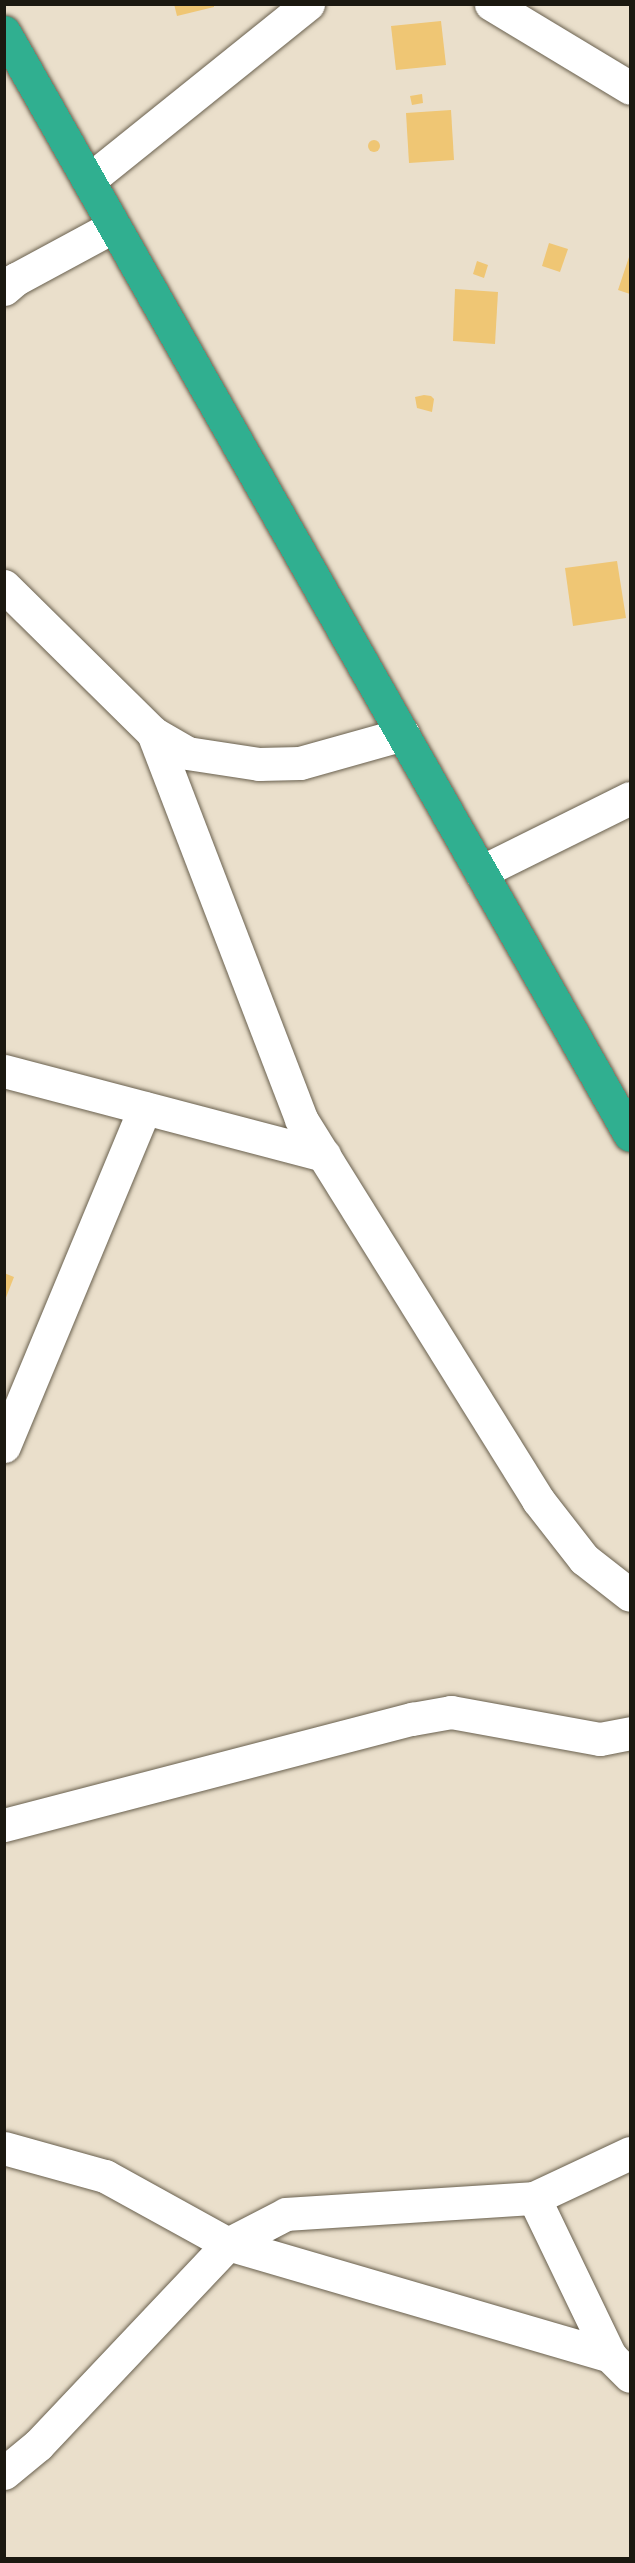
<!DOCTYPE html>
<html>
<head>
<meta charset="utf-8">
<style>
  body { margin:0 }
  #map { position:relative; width:635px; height:2563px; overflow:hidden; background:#eadfcb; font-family:"Archivo Narrow",sans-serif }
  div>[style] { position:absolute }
  .building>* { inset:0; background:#efc674 }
  .round { border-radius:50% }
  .roads { filter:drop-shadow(0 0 2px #69604e) drop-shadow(0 0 2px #69604e) }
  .minor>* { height:33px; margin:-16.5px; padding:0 16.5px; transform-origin:16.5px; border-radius:16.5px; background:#fff }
  .highway>* { height:33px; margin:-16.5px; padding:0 16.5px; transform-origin:16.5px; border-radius:16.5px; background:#30af90 }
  span { translate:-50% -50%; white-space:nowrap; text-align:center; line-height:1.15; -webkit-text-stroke:6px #f7ecd8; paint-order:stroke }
  .frame { position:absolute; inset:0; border:6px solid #1b1810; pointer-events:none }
</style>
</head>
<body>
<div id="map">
  <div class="building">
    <i style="clip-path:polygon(174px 4px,214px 4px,214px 7px,177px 16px)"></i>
    <i style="clip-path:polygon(441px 21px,446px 65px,396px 70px,391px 26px)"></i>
    <i style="clip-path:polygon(422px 94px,423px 103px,412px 105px,410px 96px)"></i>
    <i style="clip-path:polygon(451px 110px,454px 160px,409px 163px,406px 113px)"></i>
    <i class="round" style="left:368px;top:140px;width:12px;height:12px"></i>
    <i style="clip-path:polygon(549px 243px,568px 249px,560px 272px,542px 266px)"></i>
    <i style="clip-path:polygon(630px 254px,630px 294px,618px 290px)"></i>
    <i style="clip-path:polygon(477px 261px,488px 265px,484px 278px,473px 274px)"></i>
    <i style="clip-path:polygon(455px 289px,498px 292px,495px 344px,453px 341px)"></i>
    <i style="clip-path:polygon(424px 395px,431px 396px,434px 399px,432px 412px,417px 408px,415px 397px)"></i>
    <i style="clip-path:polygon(617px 561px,626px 618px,573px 626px,565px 568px)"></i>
    <i style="clip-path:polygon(4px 1273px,14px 1277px,5px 1300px,4px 1299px)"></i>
  </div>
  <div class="roads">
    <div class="minor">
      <i style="left:491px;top:4px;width:162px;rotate:31.1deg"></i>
      <i style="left:89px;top:180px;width:281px;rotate:-38.8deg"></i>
      <i style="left:4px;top:289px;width:16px;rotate:-40deg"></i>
      <i style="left:16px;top:279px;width:111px;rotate:-28.4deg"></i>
      <i style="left:4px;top:586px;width:209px;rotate:44.6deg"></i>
      <i style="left:153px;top:733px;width:39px;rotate:30deg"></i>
      <i style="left:187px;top:753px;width:73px;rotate:8.7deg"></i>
      <i style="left:259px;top:764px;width:41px;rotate:-1.4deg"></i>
      <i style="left:300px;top:763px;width:107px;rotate:-15.7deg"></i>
      <i style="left:153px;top:733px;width:413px;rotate:69deg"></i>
      <i style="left:301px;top:1119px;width:449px;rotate:58.1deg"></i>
      <i style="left:538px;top:1500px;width:75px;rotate:52.1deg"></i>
      <i style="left:584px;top:1559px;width:58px;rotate:38deg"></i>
      <i style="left:481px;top:872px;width:166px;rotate:-26.4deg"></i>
      <i style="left:4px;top:1071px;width:331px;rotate:14.7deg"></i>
      <i style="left:4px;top:1446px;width:366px;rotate:-67.4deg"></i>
      <i style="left:4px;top:1825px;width:422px;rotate:-14.6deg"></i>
      <i style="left:412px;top:1719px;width:40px;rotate:-10deg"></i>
      <i style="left:451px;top:1712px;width:151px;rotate:10.3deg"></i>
      <i style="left:600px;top:1739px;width:31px;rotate:-11deg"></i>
      <i style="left:4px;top:2148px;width:105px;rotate:15.5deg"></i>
      <i style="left:105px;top:2176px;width:141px;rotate:28.9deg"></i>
      <i style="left:228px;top:2244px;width:65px;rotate:-27.3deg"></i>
      <i style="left:286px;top:2214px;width:249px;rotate:-3.7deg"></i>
      <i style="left:534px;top:2198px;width:106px;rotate:-25.1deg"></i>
      <i style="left:534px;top:2198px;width:175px;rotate:64.3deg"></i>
      <i style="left:610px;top:2356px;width:28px;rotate:45deg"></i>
      <i style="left:4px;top:2473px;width:44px;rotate:-39.5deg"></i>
      <i style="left:38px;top:2445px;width:277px;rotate:-46.6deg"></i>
      <i style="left:228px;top:2244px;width:398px;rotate:16.3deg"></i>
    </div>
    <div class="highway">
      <i style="left:4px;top:32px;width:1268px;rotate:60.42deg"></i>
    </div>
  </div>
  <div class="frame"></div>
</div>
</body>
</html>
